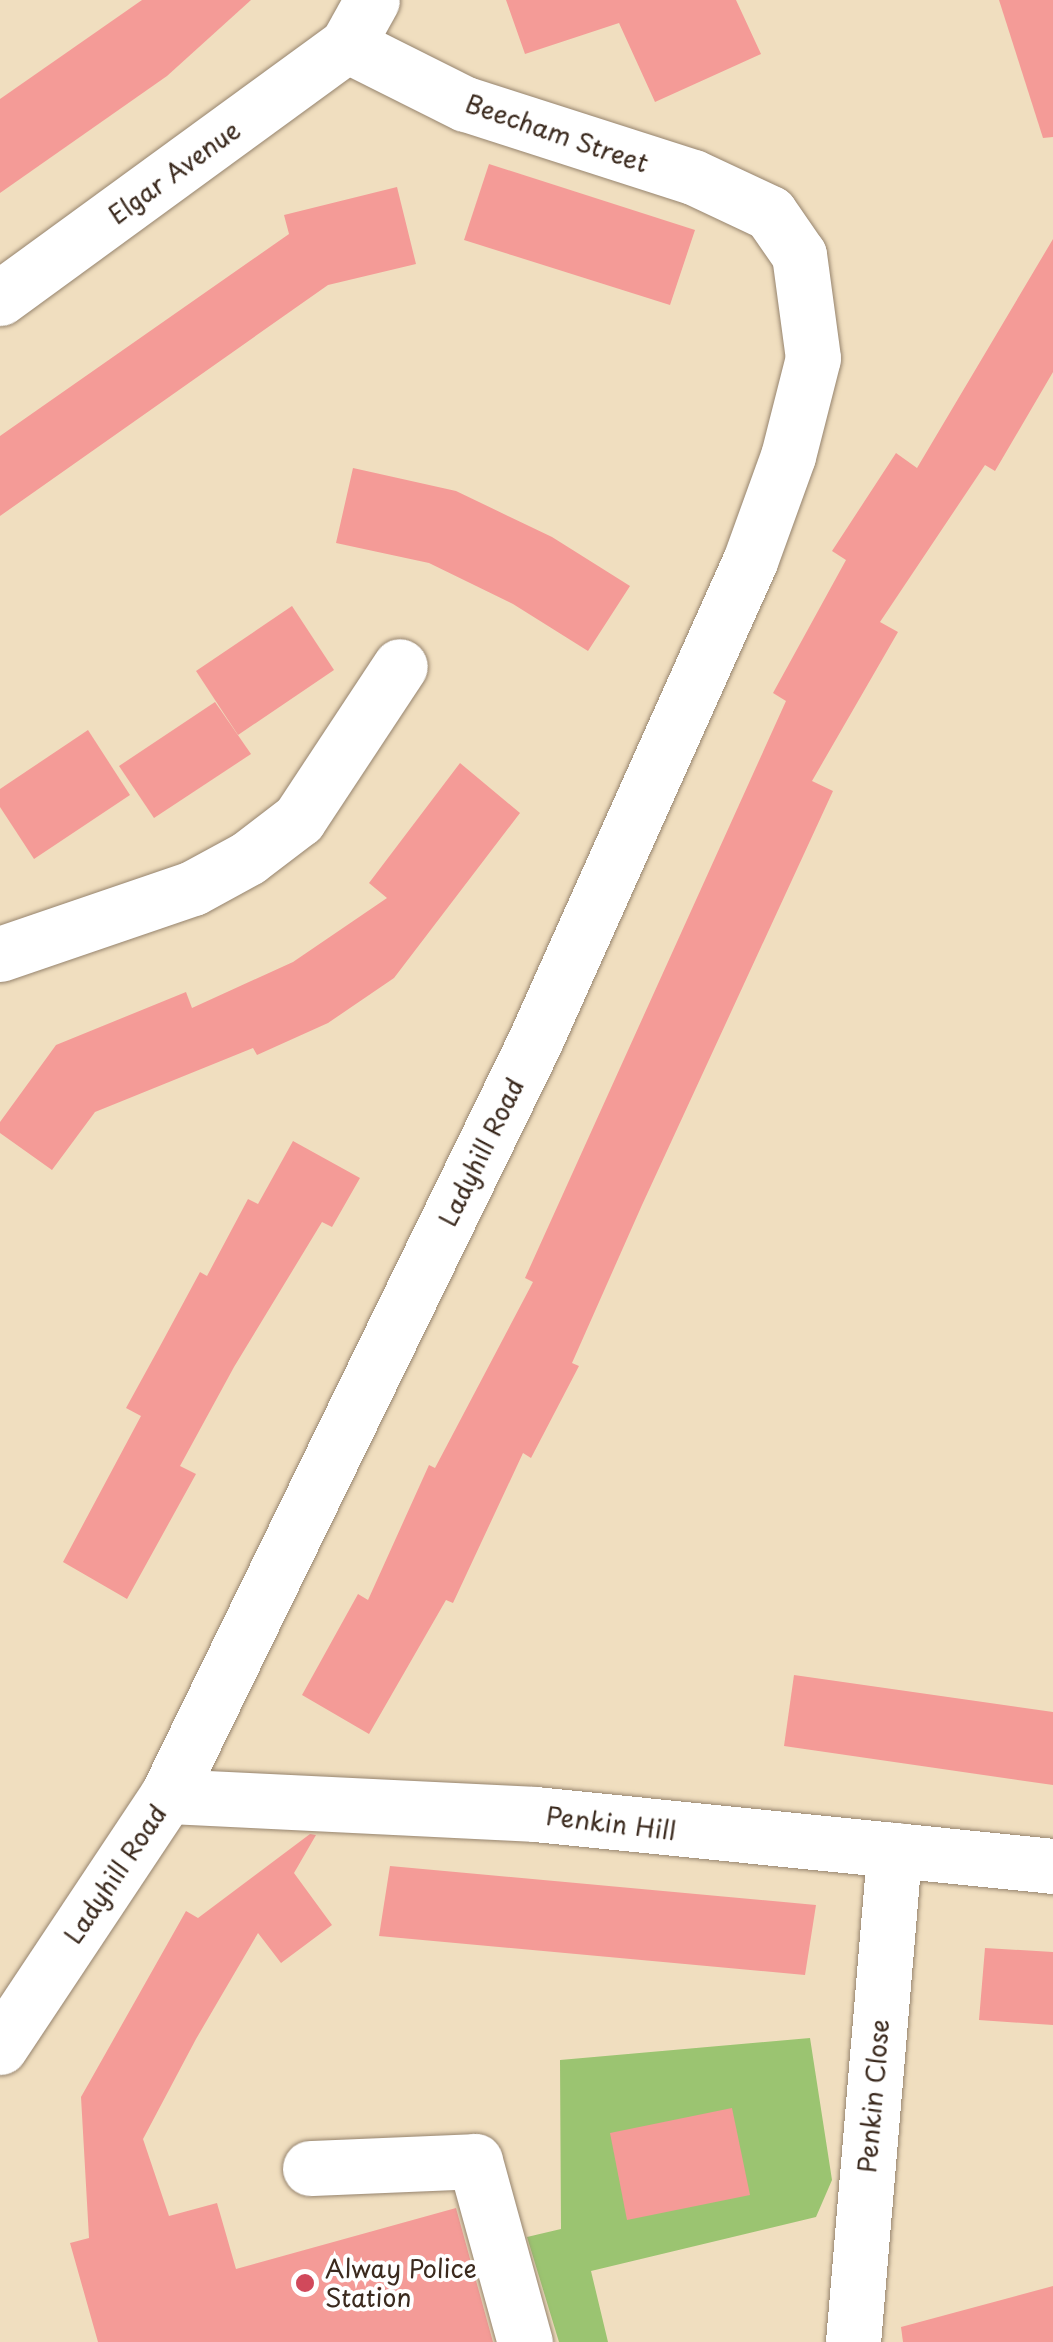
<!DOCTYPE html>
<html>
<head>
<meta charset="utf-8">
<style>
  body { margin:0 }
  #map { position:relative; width:1053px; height:2342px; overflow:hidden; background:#f0debf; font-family:"Playpen Sans",sans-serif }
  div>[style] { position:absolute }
  .green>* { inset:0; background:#9bc471 }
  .building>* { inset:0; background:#f49b97 }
  .roads { filter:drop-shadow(0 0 2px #96846e) drop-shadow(0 0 2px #96846e) }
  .minor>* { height:55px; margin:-27.5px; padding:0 27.5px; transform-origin:27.5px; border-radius:27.5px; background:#fff }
  .dots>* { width:28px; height:28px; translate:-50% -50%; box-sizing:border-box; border:5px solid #fff; border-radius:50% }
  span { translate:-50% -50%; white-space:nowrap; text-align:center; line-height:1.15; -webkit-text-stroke:8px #fff; paint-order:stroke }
  .street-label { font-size:25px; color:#3b2a1e }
  .poi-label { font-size:25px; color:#3b2a1e }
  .left { translate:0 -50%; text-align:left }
</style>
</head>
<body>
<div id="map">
  <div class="green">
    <i style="clip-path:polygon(810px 2038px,832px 2180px,816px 2217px,591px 2271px,608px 2342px,559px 2342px,527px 2237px,561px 2229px,560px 2060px)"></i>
  </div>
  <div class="building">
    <i style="clip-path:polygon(142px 0,251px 0,167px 76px,0 193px,0 99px)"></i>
    <i style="clip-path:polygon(506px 0,736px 0,761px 54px,655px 102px,619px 23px,525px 54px)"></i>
    <i style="clip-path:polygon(999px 0,1053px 0,1053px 137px,1043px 138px)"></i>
    <i style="clip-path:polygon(489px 164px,695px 230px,670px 305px,464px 240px)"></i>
    <i style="clip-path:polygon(397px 187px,416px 264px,328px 285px,0 516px,0 436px,289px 234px,284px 215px)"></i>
    <i style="clip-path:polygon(1053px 239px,1053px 372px,995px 471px,985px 465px,880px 622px,898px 632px,812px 781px,833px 791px,642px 1205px,572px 1363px,579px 1366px,531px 1458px,523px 1453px,453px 1603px,446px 1600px,369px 1734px,302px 1695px,358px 1594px,368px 1600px,429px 1465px,435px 1468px,533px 1282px,525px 1278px,786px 701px,773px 693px,846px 560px,832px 551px,896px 453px,917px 468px)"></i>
    <i style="clip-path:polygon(353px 468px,456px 491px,552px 537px,630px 586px,588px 651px,513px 604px,429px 563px,336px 543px)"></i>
    <i style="clip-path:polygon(292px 606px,334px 670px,238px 735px,196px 671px)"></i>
    <i style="clip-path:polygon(215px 702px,251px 754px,154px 818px,119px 766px)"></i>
    <i style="clip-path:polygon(88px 730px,130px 795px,34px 859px,0 807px,0 789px)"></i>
    <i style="clip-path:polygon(460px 763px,520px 813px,394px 978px,328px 1023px,257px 1055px,253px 1048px,95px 1112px,52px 1170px,0 1133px,0 1122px,56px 1045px,186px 992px,192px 1008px,293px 962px,387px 898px,369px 883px)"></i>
    <i style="clip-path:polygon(293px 1141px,360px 1178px,332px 1227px,322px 1222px,234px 1367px,180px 1466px,196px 1474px,127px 1599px,63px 1562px,141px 1416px,126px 1408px,159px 1348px,200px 1272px,207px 1276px,248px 1199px,258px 1204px)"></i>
    <i style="clip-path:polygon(794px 1675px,1053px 1712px,1053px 1785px,784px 1746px)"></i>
    <i style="clip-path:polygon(310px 1834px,316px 1835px,294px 1873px,332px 1925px,281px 1963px,258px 1933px,196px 2039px,143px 2139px,169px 2216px,217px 2203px,236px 2269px,456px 2208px,493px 2342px,98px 2342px,70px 2243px,89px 2238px,81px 2097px,186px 1911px,198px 1918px)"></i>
    <i style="clip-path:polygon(390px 1866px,816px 1905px,805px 1975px,379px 1936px)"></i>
    <i style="clip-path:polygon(985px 1948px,1053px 1952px,1053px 2025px,979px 2020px)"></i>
    <i style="clip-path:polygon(732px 2108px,750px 2195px,627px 2220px,610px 2133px)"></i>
    <i style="clip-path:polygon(1053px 2286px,1053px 2342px,903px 2342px,901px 2327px)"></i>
  </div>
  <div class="roads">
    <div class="minor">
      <i style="left:0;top:298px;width:429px;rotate:-36.1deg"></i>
      <i style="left:347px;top:45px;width:51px;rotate:-60.9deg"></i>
      <i style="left:0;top:954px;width:204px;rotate:-18.9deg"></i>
      <i style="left:193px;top:888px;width:63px;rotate:-28.6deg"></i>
      <i style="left:248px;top:858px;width:64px;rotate:-37.4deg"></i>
      <i style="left:299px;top:819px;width:183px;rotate:-56.6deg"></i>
      <i style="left:167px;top:1796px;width:368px;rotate:2.8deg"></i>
      <i style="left:535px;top:1814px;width:521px;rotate:5.73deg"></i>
      <i style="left:0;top:2047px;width:301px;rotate:-56.4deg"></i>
      <i style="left:167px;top:1796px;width:840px;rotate:-64.01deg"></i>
      <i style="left:535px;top:1041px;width:526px;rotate:-65.87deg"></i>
      <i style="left:750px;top:561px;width:112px;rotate:-70.1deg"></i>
      <i style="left:788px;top:456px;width:101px;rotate:-75.7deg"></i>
      <i style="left:813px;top:358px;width:104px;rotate:-97.7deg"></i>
      <i style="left:799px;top:255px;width:51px;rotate:-124.6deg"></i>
      <i style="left:770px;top:213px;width:85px;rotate:-154.9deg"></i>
      <i style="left:693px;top:177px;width:239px;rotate:-162.2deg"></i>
      <i style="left:465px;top:104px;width:132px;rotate:-153.4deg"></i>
      <i style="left:310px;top:2168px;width:165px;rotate:-2.4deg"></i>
      <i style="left:475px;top:2161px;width:188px;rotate:74.6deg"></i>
      <i style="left:853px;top:2342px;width:494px;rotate:-85.2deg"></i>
    </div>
  </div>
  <div class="dots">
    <i style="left:305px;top:2283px;background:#d1495b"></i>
  </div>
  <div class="street-label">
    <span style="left:557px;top:133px;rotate:19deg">Beecham Street</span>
    <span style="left:174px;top:172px;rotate:-36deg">Elgar Avenue</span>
    <span style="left:481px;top:1152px;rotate:-64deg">Ladyhill Road</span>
    <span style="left:611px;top:1823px;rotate:7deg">Penkin Hill</span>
    <span style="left:115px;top:1874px;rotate:-56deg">Ladyhill Road</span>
    <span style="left:873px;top:2096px;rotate:-85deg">Penkin Close</span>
  </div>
  <div class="poi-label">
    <span class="left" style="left:325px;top:2283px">Alway Police<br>Station</span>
  </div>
</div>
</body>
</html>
